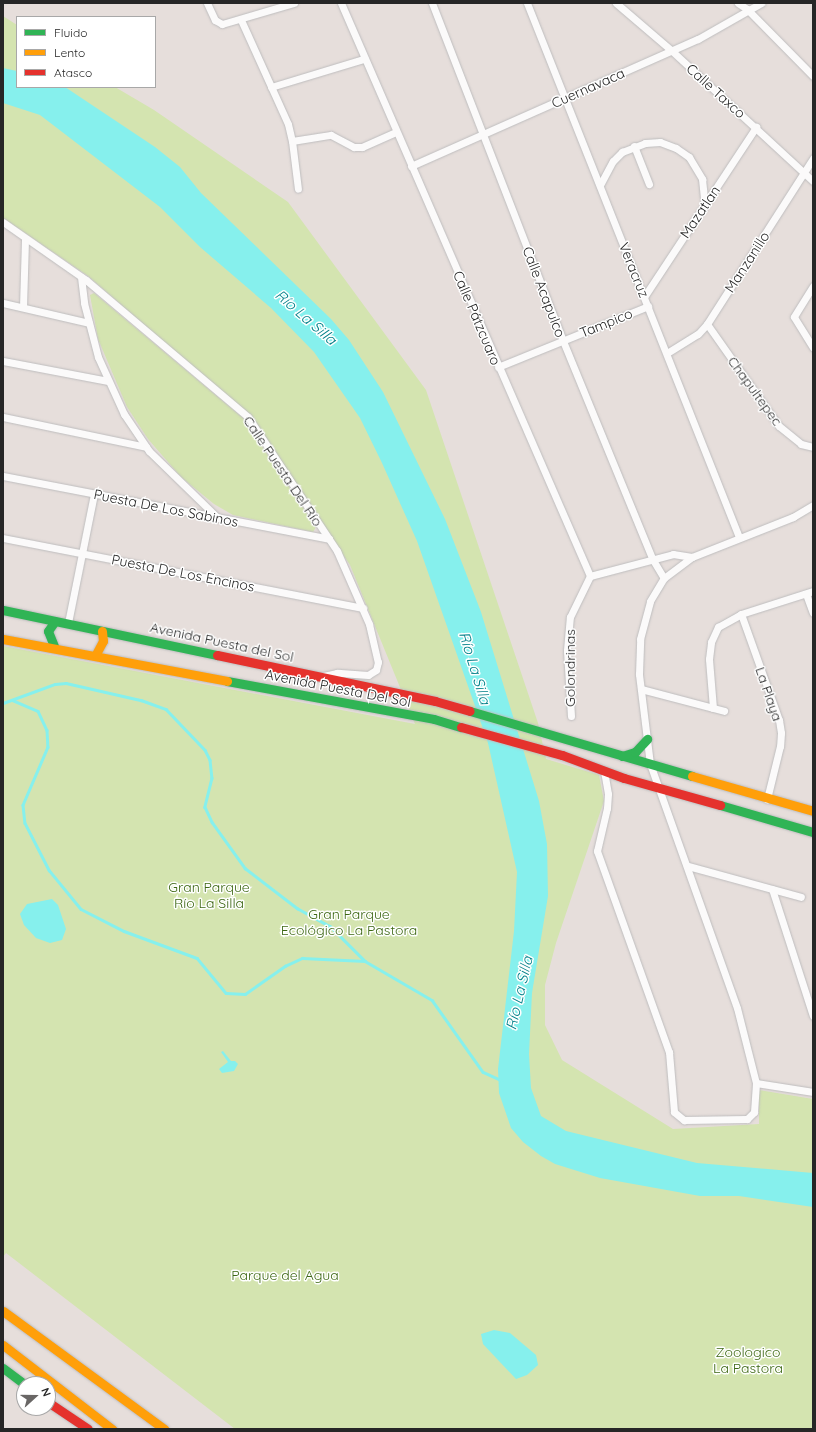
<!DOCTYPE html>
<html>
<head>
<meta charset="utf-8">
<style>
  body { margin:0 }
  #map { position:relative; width:816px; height:1432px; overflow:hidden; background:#e6dedb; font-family:Quicksand,sans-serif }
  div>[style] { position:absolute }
  .green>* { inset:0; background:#d4e4b0 }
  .water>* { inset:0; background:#86f0ed }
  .stream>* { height:2.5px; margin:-1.25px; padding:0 1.25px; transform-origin:1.25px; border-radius:1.25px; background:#86f0ed }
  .roads { filter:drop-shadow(0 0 1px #bebdbe) drop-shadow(0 0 1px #bebdbe) }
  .street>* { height:7px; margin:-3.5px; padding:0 3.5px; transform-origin:3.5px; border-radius:3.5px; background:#fbfafa }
  .fast>* { height:9px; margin:-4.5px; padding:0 4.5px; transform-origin:4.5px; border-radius:4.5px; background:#30b455 }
  .slow>* { height:9px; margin:-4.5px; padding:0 4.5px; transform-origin:4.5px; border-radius:4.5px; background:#ff9f0a }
  .jam>* { height:9px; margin:-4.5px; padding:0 4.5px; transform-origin:4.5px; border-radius:4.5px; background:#e5322d }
  span { translate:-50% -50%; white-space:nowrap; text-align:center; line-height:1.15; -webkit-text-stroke:3px #fff; paint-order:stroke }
  .street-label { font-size:14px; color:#262626 }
  .park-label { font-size:14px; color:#3c6713 }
  .water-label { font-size:15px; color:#04828a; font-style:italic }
  .frame { position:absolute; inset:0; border:4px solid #262626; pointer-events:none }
  .legend { position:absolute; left:16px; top:16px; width:140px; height:72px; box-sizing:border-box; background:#fff; border:1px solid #a8a8a8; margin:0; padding:5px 7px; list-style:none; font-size:12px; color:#262626 }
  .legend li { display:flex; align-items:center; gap:8px; height:20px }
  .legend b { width:20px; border:1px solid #a8a8a8 }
  .north { position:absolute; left:16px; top:1376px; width:40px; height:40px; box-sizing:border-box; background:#fff; border:1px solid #a8a8a8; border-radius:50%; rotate:69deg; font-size:11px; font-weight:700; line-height:16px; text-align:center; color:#262626 }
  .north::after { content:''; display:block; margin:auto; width:14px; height:18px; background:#696665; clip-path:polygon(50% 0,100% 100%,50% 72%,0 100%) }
</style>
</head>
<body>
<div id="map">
  <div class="green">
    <i style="clip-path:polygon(3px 16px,17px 25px,17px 87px,115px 87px,154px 110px,288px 202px,426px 390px,538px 723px,546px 759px,599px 775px,604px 801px,556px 943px,545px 985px,545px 1025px,562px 1060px,673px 1129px,759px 1124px,759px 1090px,813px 1099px,813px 1429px,235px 1429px,6px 1253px,3px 1257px,3px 646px,415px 724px,350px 565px,247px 414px,88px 276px,3px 218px)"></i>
    <i style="clip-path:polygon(94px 293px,243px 418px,316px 527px,313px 532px,233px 515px,214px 504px,181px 477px,148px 439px,127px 407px,98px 339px,90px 295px)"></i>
  </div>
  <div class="water">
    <i style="clip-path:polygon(3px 68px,17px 71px,17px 87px,65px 87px,155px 147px,180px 167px,201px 193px,331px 319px,349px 340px,383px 392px,445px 519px,481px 612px,539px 801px,547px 844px,548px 896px,532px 993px,529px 1054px,531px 1088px,541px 1116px,566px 1131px,697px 1163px,813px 1173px,813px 1207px,739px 1196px,700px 1196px,600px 1178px,555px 1164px,541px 1156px,523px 1142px,511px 1128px,499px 1093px,498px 1069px,514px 931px,517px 872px,488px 743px,417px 541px,382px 463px,360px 418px,314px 352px,271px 308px,200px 247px,160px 207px,40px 115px,3px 103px)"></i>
    <i style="clip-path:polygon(52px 899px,58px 905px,66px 929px,62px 940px,50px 943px,36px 938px,24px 925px,20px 914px,27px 904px)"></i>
    <i style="clip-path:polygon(223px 1051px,231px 1061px,235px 1061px,238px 1064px,234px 1071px,222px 1073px,219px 1069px,228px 1062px,221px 1052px)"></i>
    <i style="clip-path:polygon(494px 1330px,510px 1333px,536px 1355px,538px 1365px,527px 1375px,516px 1379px,483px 1344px,481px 1334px)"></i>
  </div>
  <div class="stream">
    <i style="left:12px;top:700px;width:28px;rotate:23deg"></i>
    <i style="left:38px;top:711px;width:21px;rotate:65deg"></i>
    <i style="left:47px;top:730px;width:17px;rotate:87deg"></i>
    <i style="left:48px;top:747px;width:63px;rotate:113.3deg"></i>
    <i style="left:23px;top:805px;width:18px;rotate:84deg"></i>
    <i style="left:25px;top:823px;width:53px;rotate:62.9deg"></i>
    <i style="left:49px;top:870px;width:50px;rotate:50.6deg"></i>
    <i style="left:81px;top:909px;width:48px;rotate:27.1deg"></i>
    <i style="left:124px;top:931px;width:78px;rotate:20.3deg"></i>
    <i style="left:197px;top:958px;width:45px;rotate:50.4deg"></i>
    <i style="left:226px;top:993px;width:19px;rotate:3deg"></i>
    <i style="left:245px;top:994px;width:49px;rotate:-35deg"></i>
    <i style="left:285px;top:966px;width:19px;rotate:-25deg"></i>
    <i style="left:302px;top:958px;width:63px;rotate:2.7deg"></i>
    <i style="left:3px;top:703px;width:55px;rotate:-20.1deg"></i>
    <i style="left:55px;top:684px;width:11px;rotate:-5deg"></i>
    <i style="left:66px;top:683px;width:77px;rotate:12.8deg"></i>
    <i style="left:141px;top:700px;width:27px;rotate:20deg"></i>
    <i style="left:166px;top:709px;width:57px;rotate:46.4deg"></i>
    <i style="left:205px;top:750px;width:11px;rotate:63deg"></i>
    <i style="left:210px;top:760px;width:18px;rotate:84deg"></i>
    <i style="left:212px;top:778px;width:30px;rotate:104deg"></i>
    <i style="left:205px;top:807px;width:17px;rotate:65deg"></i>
    <i style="left:212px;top:822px;width:57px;rotate:54.3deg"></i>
    <i style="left:245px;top:868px;width:66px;rotate:37.6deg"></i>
    <i style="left:297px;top:908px;width:38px;rotate:29deg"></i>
    <i style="left:330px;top:926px;width:49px;rotate:45deg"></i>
    <i style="left:365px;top:961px;width:78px;rotate:30.2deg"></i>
    <i style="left:432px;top:1000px;width:88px;rotate:54.7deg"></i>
    <i style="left:483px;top:1072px;width:20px;rotate:24deg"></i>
  </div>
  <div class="roads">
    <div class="street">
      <i style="left:207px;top:3px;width:19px;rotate:65deg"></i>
      <i style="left:215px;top:20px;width:8px;rotate:30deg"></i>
      <i style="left:222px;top:24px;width:75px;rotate:-16.3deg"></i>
      <i style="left:341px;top:3px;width:625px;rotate:66.51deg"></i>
      <i style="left:432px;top:3px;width:362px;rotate:68.8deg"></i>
      <i style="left:563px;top:341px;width:237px;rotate:67.7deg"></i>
      <i style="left:653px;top:560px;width:21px;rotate:59deg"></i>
      <i style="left:527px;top:3px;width:575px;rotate:68.35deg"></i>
      <i style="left:616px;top:3px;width:74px;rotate:40.6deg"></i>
      <i style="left:672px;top:51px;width:192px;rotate:42.7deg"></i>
      <i style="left:738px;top:3px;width:11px;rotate:34deg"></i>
      <i style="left:747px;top:9px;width:94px;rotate:45.4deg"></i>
      <i style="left:241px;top:20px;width:114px;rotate:65.7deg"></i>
      <i style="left:288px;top:124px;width:17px;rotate:77deg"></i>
      <i style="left:292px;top:141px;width:48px;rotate:82.9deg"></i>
      <i style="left:271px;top:87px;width:97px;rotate:-16.8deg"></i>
      <i style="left:292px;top:141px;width:39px;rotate:-9deg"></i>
      <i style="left:331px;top:135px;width:26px;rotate:28deg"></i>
      <i style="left:354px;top:147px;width:8px"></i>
      <i style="left:362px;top:147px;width:37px;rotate:-24deg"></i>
      <i style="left:634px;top:146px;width:41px;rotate:68.5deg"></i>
      <i style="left:411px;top:166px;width:314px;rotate:-23.9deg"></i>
      <i style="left:698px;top:39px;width:73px;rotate:-29.7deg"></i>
      <i style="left:600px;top:185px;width:27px;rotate:-62deg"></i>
      <i style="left:613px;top:161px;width:13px;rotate:-45deg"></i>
      <i style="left:622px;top:152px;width:25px;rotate:-21deg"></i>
      <i style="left:645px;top:143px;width:15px;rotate:-4deg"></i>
      <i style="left:660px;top:142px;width:17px;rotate:21deg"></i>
      <i style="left:676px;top:148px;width:16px;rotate:35deg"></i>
      <i style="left:689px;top:157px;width:26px;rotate:59deg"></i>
      <i style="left:702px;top:179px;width:27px;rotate:84deg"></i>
      <i style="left:3px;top:222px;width:101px;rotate:34.9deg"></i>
      <i style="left:86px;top:280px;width:212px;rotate:40.2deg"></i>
      <i style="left:248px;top:417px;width:161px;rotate:56.4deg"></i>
      <i style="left:337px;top:551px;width:80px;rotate:66.3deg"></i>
      <i style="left:369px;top:624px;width:39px;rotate:77deg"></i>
      <i style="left:378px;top:662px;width:8px;rotate:104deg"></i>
      <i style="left:376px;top:670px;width:9px;rotate:148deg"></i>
      <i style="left:368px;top:675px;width:31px;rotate:-176deg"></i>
      <i style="left:337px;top:673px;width:14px;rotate:168deg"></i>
      <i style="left:81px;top:277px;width:26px;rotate:83deg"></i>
      <i style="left:84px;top:303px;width:56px;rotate:75.5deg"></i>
      <i style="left:98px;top:357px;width:63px;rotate:65.5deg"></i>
      <i style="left:124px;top:414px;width:45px;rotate:56deg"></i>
      <i style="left:149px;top:451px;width:96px;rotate:44.2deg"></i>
      <i style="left:813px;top:286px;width:36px;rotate:122deg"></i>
      <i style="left:794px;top:317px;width:36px;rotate:58deg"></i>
      <i style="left:644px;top:297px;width:204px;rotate:-56.6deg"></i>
      <i style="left:3px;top:303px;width:88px;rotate:13.1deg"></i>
      <i style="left:23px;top:307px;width:68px;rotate:-88.3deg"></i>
      <i style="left:707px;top:324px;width:125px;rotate:54.8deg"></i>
      <i style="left:779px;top:426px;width:28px;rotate:39deg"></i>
      <i style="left:801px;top:444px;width:12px;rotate:14deg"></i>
      <i style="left:667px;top:353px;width:36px;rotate:-32deg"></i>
      <i style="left:698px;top:334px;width:13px;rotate:-48deg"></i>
      <i style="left:707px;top:324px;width:197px;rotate:-57.4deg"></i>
      <i style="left:3px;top:361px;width:107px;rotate:10.8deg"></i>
      <i style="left:498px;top:367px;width:162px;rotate:-22.1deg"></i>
      <i style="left:3px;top:417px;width:146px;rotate:11.8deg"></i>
      <i style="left:3px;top:476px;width:332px;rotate:10.9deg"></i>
      <i style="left:3px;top:538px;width:367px;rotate:11deg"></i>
      <i style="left:590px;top:576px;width:86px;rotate:-14.8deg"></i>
      <i style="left:673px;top:554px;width:19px;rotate:9deg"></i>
      <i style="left:692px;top:557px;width:109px;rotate:-21.6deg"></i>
      <i style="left:793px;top:517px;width:23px;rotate:-31deg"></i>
      <i style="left:806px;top:594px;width:20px;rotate:70deg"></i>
      <i style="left:741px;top:614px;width:113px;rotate:70.3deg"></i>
      <i style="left:779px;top:720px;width:13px;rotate:81deg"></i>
      <i style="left:781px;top:733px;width:13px;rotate:94deg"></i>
      <i style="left:780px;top:746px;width:55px;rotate:103.8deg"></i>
      <i style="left:68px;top:623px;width:132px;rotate:-78.6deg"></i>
      <i style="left:641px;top:689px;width:86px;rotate:14.8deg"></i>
      <i style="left:713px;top:708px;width:49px;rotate:-94.7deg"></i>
      <i style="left:709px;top:659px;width:17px;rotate:-83deg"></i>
      <i style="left:711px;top:642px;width:17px;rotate:-65deg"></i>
      <i style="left:718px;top:627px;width:26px;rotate:-29deg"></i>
      <i style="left:741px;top:614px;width:76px;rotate:-17.7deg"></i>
      <i style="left:571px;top:716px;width:66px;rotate:-93.5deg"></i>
      <i style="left:567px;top:650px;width:33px;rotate:-85deg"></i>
      <i style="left:570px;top:617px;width:46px;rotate:-64deg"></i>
      <i style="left:604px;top:771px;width:23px;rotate:80deg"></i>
      <i style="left:608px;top:794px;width:14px;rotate:94deg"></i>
      <i style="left:607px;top:808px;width:44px;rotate:103.1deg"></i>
      <i style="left:597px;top:851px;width:214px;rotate:70.3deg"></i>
      <i style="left:669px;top:1052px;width:60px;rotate:85.2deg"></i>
      <i style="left:674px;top:1112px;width:13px;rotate:39deg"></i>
      <i style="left:684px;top:1120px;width:63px;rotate:-0.9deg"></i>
      <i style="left:747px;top:1119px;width:10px;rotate:-45deg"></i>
      <i style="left:754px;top:1112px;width:29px;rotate:-86deg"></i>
      <i style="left:756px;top:1083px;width:77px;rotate:-104.2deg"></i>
      <i style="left:737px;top:1008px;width:259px;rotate:-109.6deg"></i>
      <i style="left:650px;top:764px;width:91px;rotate:-97deg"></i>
      <i style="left:639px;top:674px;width:35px;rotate:-88deg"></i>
      <i style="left:640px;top:639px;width:39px;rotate:-75deg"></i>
      <i style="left:650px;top:601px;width:27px;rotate:-59deg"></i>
      <i style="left:664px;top:578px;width:35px;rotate:-37deg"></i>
      <i style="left:688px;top:866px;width:117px;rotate:15.3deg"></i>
      <i style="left:772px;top:889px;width:133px;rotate:72.1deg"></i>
      <i style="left:756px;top:1083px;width:58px;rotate:9deg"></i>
    </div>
    <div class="fast">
      <i style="left:3px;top:610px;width:219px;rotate:11.9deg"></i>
      <i style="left:54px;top:646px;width:16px;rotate:-112deg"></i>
      <i style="left:48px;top:631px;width:12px;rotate:-55deg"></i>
      <i style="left:227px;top:681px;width:210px;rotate:10.4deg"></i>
      <i style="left:434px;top:719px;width:28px;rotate:17deg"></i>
      <i style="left:470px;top:711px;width:231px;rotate:16.3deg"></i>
      <i style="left:622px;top:756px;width:14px;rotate:-17deg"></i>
      <i style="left:635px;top:752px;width:18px;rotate:-47deg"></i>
      <i style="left:720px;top:805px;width:97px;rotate:16.2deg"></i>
      <i style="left:3px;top:1368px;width:26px;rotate:37deg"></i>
    </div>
    <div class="slow">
      <i style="left:3px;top:639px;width:228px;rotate:10.6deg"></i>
      <i style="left:96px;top:654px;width:15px;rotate:-62deg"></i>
      <i style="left:103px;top:641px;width:10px;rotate:-96deg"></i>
      <i style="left:692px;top:776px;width:126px;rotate:16.1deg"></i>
      <i style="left:3px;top:1311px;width:200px;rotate:36.2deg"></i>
      <i style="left:3px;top:1345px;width:138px;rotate:37.6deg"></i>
    </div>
    <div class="jam">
      <i style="left:217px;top:655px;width:223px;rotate:11.9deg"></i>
      <i style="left:435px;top:701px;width:36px;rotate:16deg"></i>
      <i style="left:461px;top:727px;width:105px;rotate:15.5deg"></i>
      <i style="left:562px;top:755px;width:66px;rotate:20.4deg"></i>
      <i style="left:624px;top:778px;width:100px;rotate:15.7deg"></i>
      <i style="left:48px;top:1402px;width:48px;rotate:34deg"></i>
    </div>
  </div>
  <div class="street-label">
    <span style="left:588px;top:88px;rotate:-24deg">Cuernavaca</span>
    <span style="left:716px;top:91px;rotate:42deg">Calle Taxco</span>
    <span style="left:700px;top:212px;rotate:-56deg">Mazatlan</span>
    <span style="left:747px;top:262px;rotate:-57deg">Manzanillo</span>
    <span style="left:634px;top:270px;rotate:68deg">Veracruz</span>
    <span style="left:544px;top:292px;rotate:69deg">Calle Acapulco</span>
    <span style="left:477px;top:318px;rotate:67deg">Calle Pátzcuaro</span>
    <span style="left:606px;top:323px;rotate:-22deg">Tampico</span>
    <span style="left:755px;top:391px;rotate:54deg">Chapultepec</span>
    <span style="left:283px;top:471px;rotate:56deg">Calle Puesta Del Río</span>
    <span style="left:166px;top:508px;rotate:11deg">Puesta De Los Sabinos</span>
    <span style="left:183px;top:573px;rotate:11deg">Puesta De Los Encinos</span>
    <span style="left:222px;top:642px;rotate:12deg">Avenida Puesta del Sol</span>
    <span style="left:570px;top:668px;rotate:-90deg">Golondrinas</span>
    <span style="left:338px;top:688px;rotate:11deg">Avenida Puesta Del Sol</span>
    <span style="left:769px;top:694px;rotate:71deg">La Playa</span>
  </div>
  <div class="park-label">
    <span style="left:209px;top:895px">Gran Parque<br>Río La Silla</span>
    <span style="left:349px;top:922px">Gran Parque<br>Ecológico La Pastora</span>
    <span style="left:285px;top:1275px">Parque del Agua</span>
    <span style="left:748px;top:1360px">Zoologico<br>La Pastora</span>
  </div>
  <div class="water-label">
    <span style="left:306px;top:317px;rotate:41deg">Río La Silla</span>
    <span style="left:475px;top:668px;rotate:73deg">Río La Silla</span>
    <span style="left:519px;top:993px;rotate:-77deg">Río La Silla</span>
  </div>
  <div class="frame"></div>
  <ul class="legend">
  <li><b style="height:5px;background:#30b455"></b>Fluido</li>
  <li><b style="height:5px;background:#ff9f0a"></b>Lento</li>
  <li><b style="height:5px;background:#e5322d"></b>Atasco</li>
  </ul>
  <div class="north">N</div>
</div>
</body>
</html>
